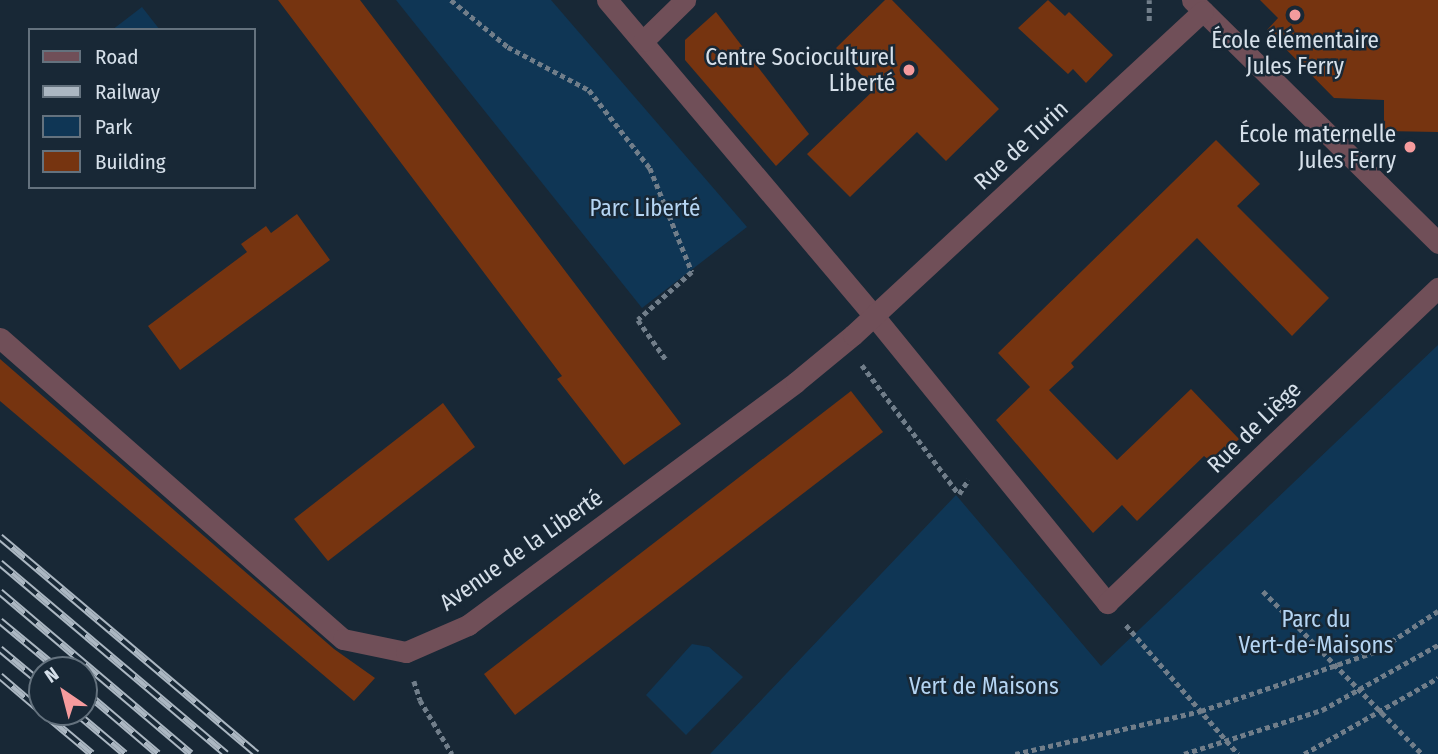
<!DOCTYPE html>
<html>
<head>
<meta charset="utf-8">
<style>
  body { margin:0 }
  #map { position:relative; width:1438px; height:754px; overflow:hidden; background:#182836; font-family:"Fira Sans Condensed",sans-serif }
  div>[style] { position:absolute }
  .green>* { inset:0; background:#0f3655 }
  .building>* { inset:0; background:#763410 }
  .path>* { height:4.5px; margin-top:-2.25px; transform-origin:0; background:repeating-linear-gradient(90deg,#717e8a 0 5px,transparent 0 8.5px) }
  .street>* { height:21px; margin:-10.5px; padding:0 10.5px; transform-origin:10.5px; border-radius:10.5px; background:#704f58 }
  .rail>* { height:8px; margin-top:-4px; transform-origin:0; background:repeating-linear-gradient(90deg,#182836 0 16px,#abb7c2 0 32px); box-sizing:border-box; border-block:2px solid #abb7c2 }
  .dots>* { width:19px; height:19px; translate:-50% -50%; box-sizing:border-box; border:4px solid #182836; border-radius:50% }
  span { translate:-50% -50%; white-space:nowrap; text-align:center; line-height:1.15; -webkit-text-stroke:5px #182836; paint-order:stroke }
  .poi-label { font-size:23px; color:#d6e0ea }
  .right { translate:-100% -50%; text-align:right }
  .street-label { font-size:23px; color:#d6e0ea }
  .park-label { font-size:23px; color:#b5d5f3 }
  .legend { position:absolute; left:28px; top:28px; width:228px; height:161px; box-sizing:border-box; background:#182836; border:2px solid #64727e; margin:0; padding:9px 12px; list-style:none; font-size:21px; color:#d6e0ea }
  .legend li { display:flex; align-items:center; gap:14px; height:35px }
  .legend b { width:35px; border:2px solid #64727e }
  .north { position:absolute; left:28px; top:656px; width:70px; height:70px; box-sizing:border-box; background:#182836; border:2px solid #64727e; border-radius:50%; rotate:325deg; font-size:19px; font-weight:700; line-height:28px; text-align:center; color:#d6e0ea }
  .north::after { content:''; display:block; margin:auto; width:24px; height:32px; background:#f59b9d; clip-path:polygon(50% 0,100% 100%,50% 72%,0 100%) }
</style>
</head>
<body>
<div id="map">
  <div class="green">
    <i style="clip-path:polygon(396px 0,551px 0,747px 227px,642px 308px)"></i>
    <i style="clip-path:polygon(142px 7px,160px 30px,112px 30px)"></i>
    <i style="clip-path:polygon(1438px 345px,1438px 754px,710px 754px,956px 495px,1101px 666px)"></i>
    <i style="clip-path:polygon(692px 644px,709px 647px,743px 677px,686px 735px,646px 695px)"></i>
  </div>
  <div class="building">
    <i style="clip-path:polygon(278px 0,360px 0,681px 424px,624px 465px,557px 379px,562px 376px)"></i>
    <i style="clip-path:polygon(885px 0,892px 0,999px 109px,946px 161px,917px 132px,850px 197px,807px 154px,875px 89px,836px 48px)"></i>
    <i style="clip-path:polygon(1048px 0,1065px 16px,1069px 12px,1113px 55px,1086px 83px,1073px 69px,1068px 74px,1018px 28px)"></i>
    <i style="clip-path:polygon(1260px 0,1438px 0,1438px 132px,1384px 131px,1384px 100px,1334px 98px,1267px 30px,1278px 18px)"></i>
    <i style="clip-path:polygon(716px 12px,809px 134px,776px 166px,685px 60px,685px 40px)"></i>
    <i style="clip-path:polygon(1216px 140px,1260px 184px,1237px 206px,1329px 298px,1292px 336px,1197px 238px,1071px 363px,1074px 367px,1049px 390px,1117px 460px,1191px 389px,1239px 439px,1214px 464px,1204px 456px,1137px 521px,1122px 505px,1093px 533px,996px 420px,1030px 387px,998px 353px)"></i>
    <i style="clip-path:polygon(297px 214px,330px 260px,180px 370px,148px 326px,247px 252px,241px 244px,266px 226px,271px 233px)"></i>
    <i style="clip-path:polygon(0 359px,334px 649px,375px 678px,354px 701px,0 401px)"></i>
    <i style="clip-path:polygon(851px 391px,883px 432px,515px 715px,484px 674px)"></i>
    <i style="clip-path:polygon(443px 403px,475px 447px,328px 561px,294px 519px)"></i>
  </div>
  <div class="path">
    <i style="left:451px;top:0;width:74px;rotate:39.5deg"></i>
    <i style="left:508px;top:47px;width:92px;rotate:28deg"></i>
    <i style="left:589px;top:90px;width:99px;rotate:52deg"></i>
    <i style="left:650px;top:168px;width:112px;rotate:68deg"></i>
    <i style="left:692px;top:272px;width:72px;rotate:138.4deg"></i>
    <i style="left:638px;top:320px;width:50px;rotate:54.7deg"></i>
    <i style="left:1149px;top:21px;width:21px;rotate:-90deg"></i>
    <i style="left:862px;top:365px;width:161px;rotate:53.1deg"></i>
    <i style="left:959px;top:494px;width:17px;rotate:-57deg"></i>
    <i style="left:1263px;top:591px;width:228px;rotate:45.7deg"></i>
    <i style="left:1126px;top:625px;width:171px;rotate:49deg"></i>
    <i style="left:414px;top:681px;width:20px;rotate:72deg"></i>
    <i style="left:420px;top:700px;width:63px;rotate:59.3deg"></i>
    <i style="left:1015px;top:754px;width:191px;rotate:-13deg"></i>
    <i style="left:1201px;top:711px;width:186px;rotate:-18.8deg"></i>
    <i style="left:1377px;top:651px;width:73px;rotate:-33.3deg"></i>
    <i style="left:1184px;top:754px;width:145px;rotate:-17.7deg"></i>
    <i style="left:1322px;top:710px;width:133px;rotate:-29.3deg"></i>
    <i style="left:1304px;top:754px;width:154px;rotate:-29.6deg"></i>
  </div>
  <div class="street">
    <i style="left:607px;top:0;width:414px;rotate:49.8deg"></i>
    <i style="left:874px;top:316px;width:370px;rotate:50.9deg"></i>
    <i style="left:1107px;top:603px;width:457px;rotate:-43.6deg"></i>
    <i style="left:1192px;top:0;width:346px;rotate:44.6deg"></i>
    <i style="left:643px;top:41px;width:59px;rotate:-44.3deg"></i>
    <i style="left:0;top:338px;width:456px;rotate:41.3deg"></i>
    <i style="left:343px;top:639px;width:64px;rotate:11.7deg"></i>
    <i style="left:406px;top:652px;width:68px;rotate:-23.5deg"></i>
    <i style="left:468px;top:625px;width:408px;rotate:-36.5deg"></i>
    <i style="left:796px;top:382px;width:74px;rotate:-39.5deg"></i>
    <i style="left:853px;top:335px;width:477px;rotate:-42.8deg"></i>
  </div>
  <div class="rail">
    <i style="left:0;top:537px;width:336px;rotate:40.2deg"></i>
    <i style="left:0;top:563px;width:296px;rotate:40.2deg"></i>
    <i style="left:0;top:592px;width:250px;rotate:40.3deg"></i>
    <i style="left:0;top:621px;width:77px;rotate:39.7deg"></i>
    <i style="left:0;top:649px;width:55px;rotate:39.8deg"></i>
    <i style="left:0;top:676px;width:55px;rotate:40.6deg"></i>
    <i style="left:84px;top:691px;width:97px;rotate:40.4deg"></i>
    <i style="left:42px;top:712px;width:65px;rotate:40deg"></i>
    <i style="left:75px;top:712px;width:65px;rotate:40deg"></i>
  </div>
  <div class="dots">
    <i style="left:1295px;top:15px;background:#f59b9d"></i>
    <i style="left:909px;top:70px;background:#f59b9d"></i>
    <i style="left:1410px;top:147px;background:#f59b9d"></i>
  </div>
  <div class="poi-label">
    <span style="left:1295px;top:53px">École élémentaire<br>Jules Ferry</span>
    <span class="right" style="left:895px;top:70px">Centre Socioculturel<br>Liberté</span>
    <span class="right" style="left:1396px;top:147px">École maternelle<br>Jules Ferry</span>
  </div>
  <div class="street-label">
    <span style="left:1021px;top:145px;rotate:-43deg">Rue de Turin</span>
    <span style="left:1254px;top:427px;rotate:-44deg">Rue de Liège</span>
    <span style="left:521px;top:550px;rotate:-35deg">Avenue de la Liberté</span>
  </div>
  <div class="park-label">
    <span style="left:645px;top:208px">Parc Liberté</span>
    <span style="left:1316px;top:632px">Parc du<br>Vert-de-Maisons</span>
    <span style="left:984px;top:686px">Vert de Maisons</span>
  </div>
  <ul class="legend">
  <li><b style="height:9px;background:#704f58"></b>Road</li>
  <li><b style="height:9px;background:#abb7c2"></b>Railway</li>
  <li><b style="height:19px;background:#0f3655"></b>Park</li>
  <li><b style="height:19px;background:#763410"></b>Building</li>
  </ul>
  <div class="north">N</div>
</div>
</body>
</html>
